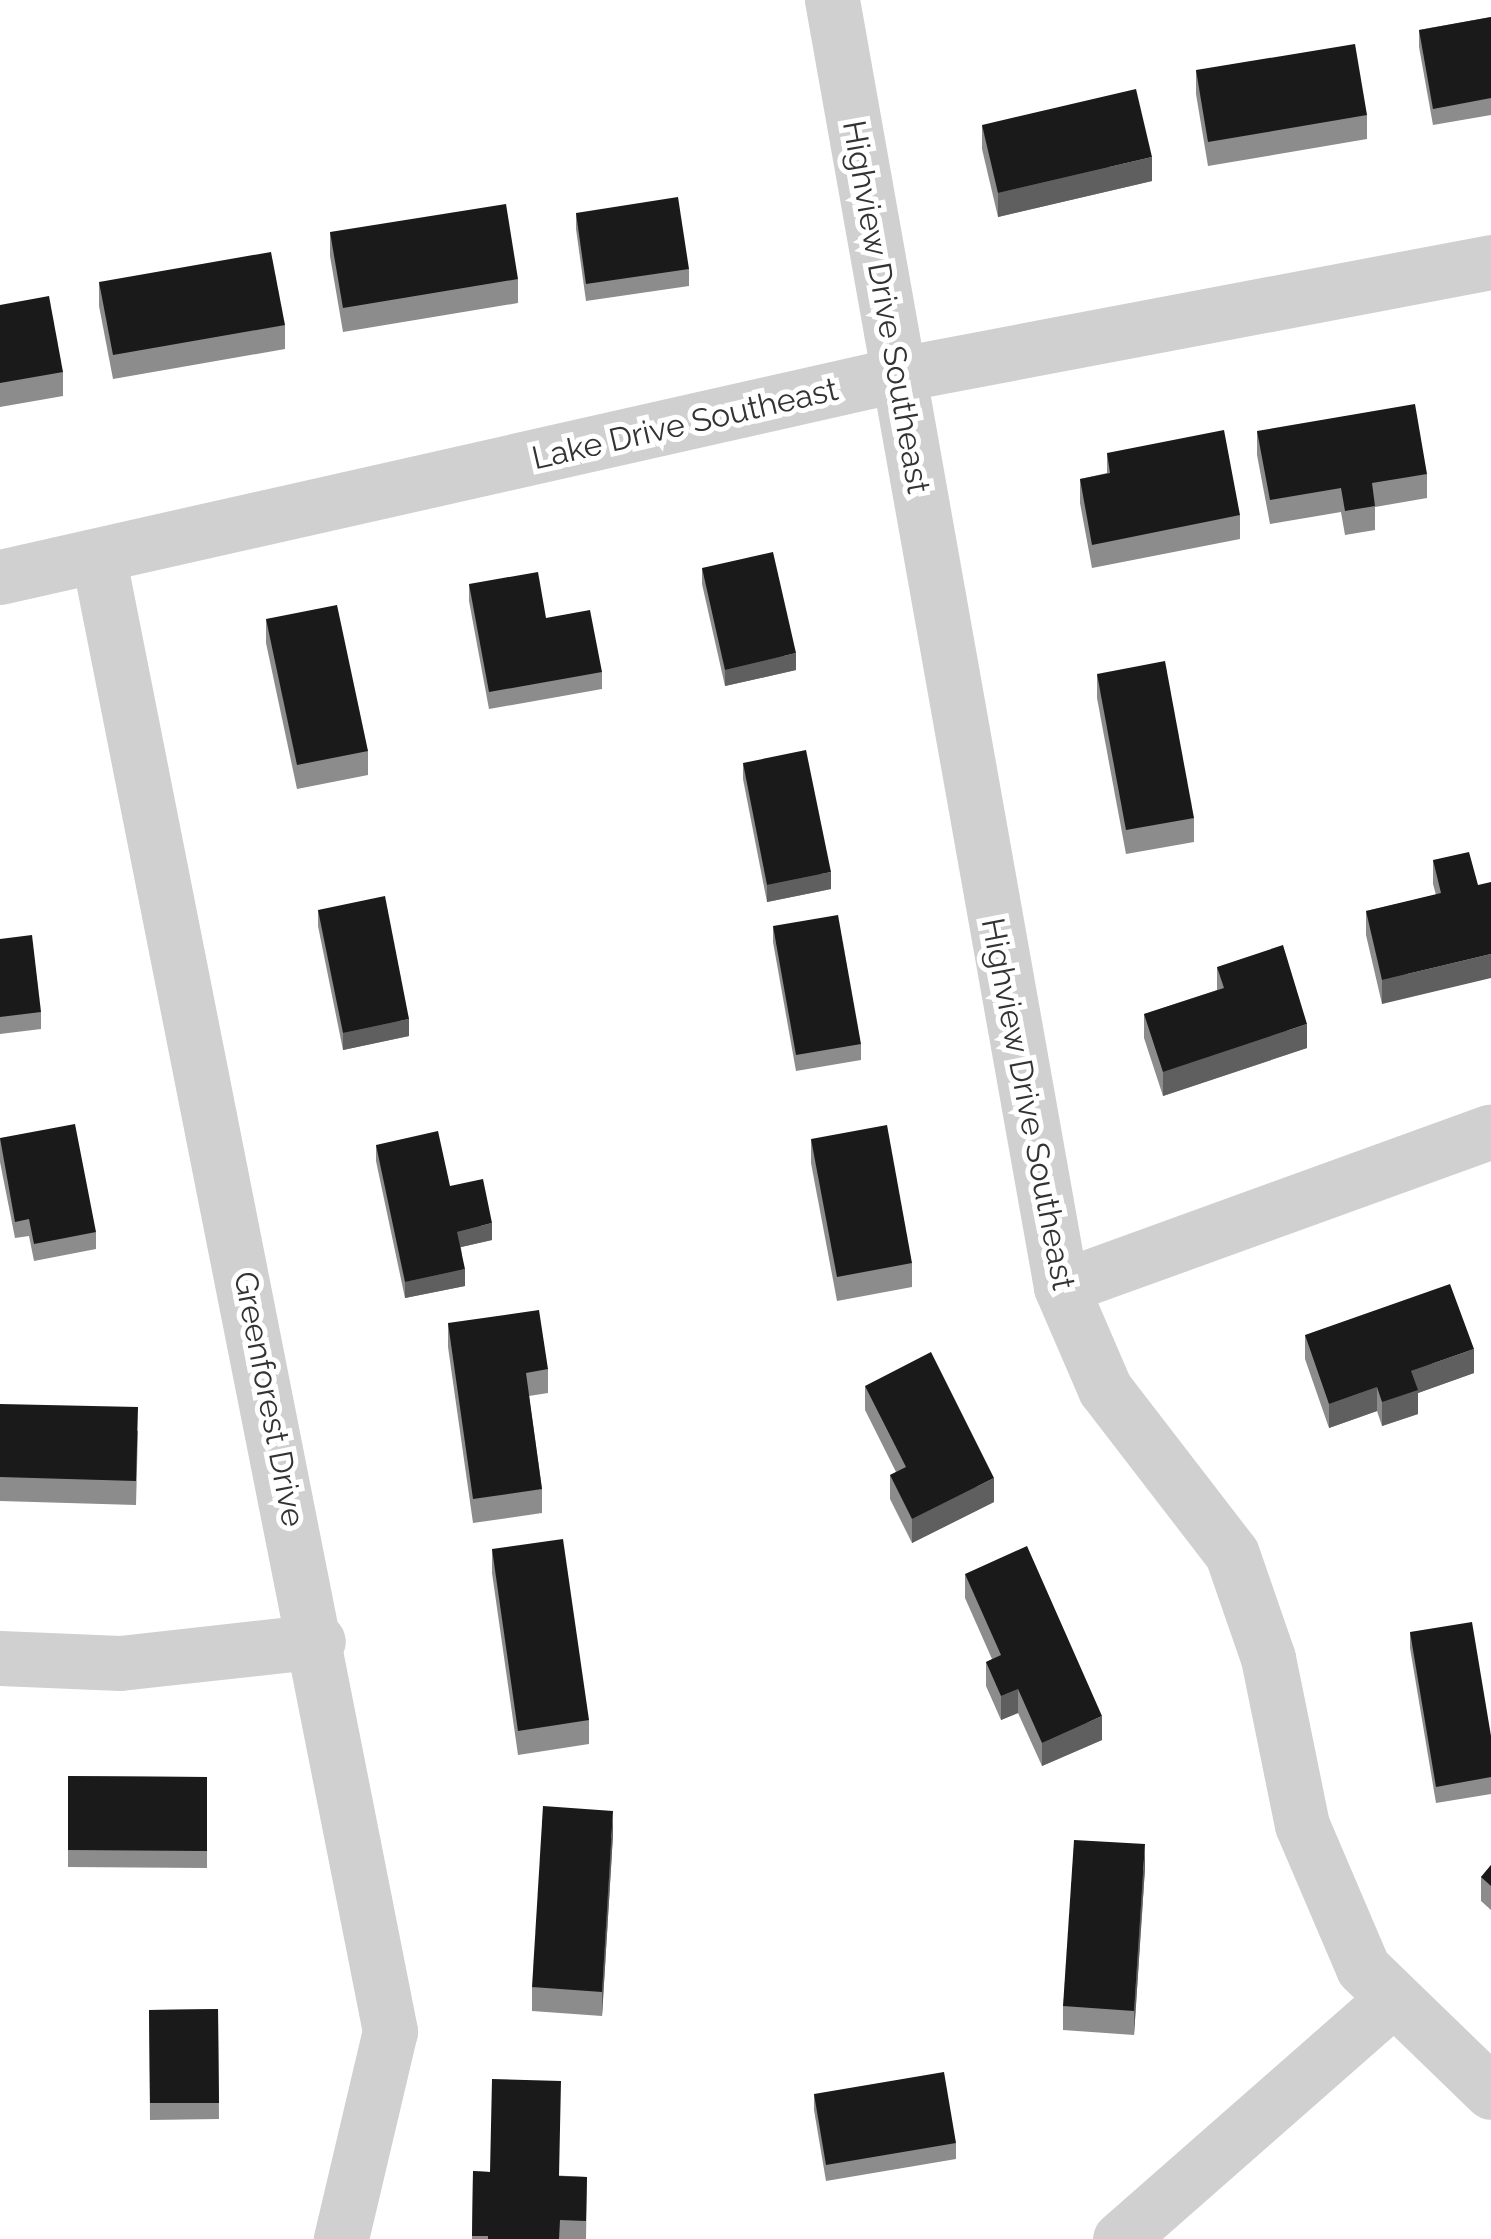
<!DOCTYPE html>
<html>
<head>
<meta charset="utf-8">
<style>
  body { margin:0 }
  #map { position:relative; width:1491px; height:2239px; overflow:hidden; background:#fff; font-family:Raleway,sans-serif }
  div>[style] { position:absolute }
  .minor>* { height:55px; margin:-27.5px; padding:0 27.5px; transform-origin:27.5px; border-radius:27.5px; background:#d0d0d0 }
  .wall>* { inset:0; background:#8c8c8c }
  .shaded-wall>* { inset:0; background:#5f5f5f }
  .building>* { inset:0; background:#1a1a1a }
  span { translate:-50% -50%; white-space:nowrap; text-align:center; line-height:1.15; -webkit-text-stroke:10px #fff; paint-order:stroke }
  .street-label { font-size:32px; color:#333 }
</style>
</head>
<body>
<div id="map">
  <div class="minor">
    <i style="left:832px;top:0;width:1307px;rotate:79.91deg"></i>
    <i style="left:1061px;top:1287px;width:111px;rotate:66.7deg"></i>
    <i style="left:1105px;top:1389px;width:208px;rotate:52.4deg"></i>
    <i style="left:1232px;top:1554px;width:110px;rotate:70.9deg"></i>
    <i style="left:1268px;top:1658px;width:170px;rotate:78.5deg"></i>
    <i style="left:1302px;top:1825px;width:155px;rotate:66.9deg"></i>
    <i style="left:1363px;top:1968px;width:178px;rotate:44.1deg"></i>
    <i style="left:99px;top:560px;width:1500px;rotate:78.81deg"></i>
    <i style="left:390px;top:2031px;width:214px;rotate:103.3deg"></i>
    <i style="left:0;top:577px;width:923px;rotate:-12.71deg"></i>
    <i style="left:900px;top:374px;width:602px;rotate:-10.73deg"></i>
    <i style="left:1061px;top:1287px;width:457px;rotate:-19.9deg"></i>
    <i style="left:0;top:1658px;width:120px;rotate:2.4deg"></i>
    <i style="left:120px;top:1663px;width:199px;rotate:-6.3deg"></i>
    <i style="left:1120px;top:2239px;width:358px;rotate:-41.3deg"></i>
  </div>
  <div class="wall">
    <i style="clip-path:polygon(1491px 17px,1491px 115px,1433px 125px,1419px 47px,1419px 30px)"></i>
    <i style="clip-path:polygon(1196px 70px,1367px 115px,1367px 139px,1208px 166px,1196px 94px)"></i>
    <i style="clip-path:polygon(982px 125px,1152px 181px,998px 217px,982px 149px)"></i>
    <i style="clip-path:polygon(576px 213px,689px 269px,689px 286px,586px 301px,576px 229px)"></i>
    <i style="clip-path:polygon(330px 232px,518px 279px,518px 303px,343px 332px,330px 256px)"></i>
    <i style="clip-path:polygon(99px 282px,285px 325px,285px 349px,113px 379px,99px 306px)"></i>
    <i style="clip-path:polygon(0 305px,63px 372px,63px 396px,0 407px)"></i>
    <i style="clip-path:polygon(1257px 431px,1427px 474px,1427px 498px,1375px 507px,1375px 530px,1345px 535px,1341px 512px,1270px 524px,1257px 455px)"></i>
    <i style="clip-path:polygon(1107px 453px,1240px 515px,1240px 539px,1092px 568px,1080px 503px,1080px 479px,1107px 473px)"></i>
    <i style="clip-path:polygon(702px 568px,796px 670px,725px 686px,702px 584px)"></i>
    <i style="clip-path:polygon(469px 584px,546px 618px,602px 672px,602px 689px,489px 709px,469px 601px)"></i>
    <i style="clip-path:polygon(266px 619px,368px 751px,368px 775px,297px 789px,266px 643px)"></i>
    <i style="clip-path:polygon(1097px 674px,1194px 818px,1194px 842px,1126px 854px,1097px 698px)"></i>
    <i style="clip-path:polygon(743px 763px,831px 889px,767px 902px,743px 779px)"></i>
    <i style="clip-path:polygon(1433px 860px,1478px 885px,1382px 1004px,1366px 935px,1366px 911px,1436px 895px,1433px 884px)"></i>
    <i style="clip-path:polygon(318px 910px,409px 1036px,343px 1050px,318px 926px)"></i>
    <i style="clip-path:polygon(773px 926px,861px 1044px,861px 1060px,796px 1071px,773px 942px)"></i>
    <i style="clip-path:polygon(0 939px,41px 1012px,41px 1029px,0 1034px)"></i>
    <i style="clip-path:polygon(1217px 967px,1307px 1048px,1163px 1096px,1144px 1038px,1144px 1014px,1217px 990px)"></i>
    <i style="clip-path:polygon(0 1138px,96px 1232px,96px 1249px,34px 1261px,29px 1236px,15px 1238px,0 1162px)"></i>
    <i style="clip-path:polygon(811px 1139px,912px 1263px,912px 1287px,837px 1301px,811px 1163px)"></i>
    <i style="clip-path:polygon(376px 1145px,450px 1186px,492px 1240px,461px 1247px,465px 1286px,405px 1298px,376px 1161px)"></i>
    <i style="clip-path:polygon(448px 1323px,548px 1369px,548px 1393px,529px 1396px,542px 1489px,542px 1513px,473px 1523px,448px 1347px)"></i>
    <i style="clip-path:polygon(1305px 1335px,1474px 1373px,1418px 1393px,1418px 1414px,1382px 1426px,1377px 1411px,1329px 1428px,1305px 1359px)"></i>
    <i style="clip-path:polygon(865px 1386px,994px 1502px,912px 1543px,890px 1499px,890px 1475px,896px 1472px,865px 1410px)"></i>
    <i style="clip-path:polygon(0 1404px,138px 1431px,136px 1505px,0 1501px)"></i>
    <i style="clip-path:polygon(492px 1549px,589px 1720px,589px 1744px,518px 1755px,492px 1573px)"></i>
    <i style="clip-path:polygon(965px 1574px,1102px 1740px,1042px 1766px,1018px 1713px,1001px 1720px,986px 1686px,986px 1662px,992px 1659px,965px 1598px)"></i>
    <i style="clip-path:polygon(1410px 1632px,1491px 1736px,1491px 1794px,1436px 1803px,1410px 1648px)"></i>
    <i style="clip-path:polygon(68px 1776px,207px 1777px,207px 1868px,68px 1867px)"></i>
    <i style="clip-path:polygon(613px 1835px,602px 2016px,532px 2011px,532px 1987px)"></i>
    <i style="clip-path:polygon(1491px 1865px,1491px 1910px,1481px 1901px,1481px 1877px)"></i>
    <i style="clip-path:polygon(1145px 1868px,1134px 2035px,1063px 2030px,1063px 2006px)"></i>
    <i style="clip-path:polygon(218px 2009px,219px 2119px,150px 2120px,149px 2010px)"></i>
    <i style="clip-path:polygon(814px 2094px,956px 2143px,956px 2159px,826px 2181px,814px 2110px)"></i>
    <i style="clip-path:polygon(473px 2171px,587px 2177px,586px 2239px,472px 2239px)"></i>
  </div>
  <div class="shaded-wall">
    <i style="clip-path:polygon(1152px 157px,1152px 181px,998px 217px,998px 193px)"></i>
    <i style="clip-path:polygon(796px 653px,796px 670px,725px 686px,725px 670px)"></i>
    <i style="clip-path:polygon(831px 872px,831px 889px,767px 902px,767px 885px)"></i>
    <i style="clip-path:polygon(1491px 954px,1491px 978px,1382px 1004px,1382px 980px)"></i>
    <i style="clip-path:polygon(409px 1019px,409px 1036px,343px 1050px,343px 1033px)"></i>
    <i style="clip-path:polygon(1307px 1024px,1307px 1048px,1163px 1096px,1163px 1072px)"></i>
    <i style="clip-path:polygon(492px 1223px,492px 1240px,457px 1248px,457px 1232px)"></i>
    <i style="clip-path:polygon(465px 1269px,465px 1286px,405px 1298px,405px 1282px)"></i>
    <i style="clip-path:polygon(1474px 1349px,1474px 1373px,1418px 1393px,1418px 1414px,1382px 1426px,1382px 1402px,1411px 1371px)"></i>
    <i style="clip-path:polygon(1377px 1387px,1377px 1411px,1329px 1428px,1329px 1404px)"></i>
    <i style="clip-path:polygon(994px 1478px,994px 1502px,912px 1543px,912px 1519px)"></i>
    <i style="clip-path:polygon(1018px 1689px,1018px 1713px,1001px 1720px,1001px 1696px)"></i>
    <i style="clip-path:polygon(1102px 1716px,1102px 1740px,1042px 1766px,1042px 1743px)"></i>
    <i style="clip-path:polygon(613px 1811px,613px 1835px,602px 2016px,602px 1992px)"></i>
    <i style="clip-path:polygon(1145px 1844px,1145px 1868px,1134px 2035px,1134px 2011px)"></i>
  </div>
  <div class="building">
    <i style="clip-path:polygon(1491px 17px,1491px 98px,1433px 109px,1419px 30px)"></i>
    <i style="clip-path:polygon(1355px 44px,1367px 115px,1208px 142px,1196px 70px)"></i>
    <i style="clip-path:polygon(1136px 89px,1152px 157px,998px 193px,982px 125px)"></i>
    <i style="clip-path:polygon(678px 197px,689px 269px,586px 284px,576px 213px)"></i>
    <i style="clip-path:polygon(506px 204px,518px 279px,343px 308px,330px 232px)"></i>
    <i style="clip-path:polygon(271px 252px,285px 325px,113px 355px,99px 282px)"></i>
    <i style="clip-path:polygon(49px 296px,63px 372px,0 383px,0 305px)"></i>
    <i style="clip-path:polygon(1415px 404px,1427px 474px,1372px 483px,1375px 506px,1345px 511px,1341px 488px,1270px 500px,1257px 431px)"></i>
    <i style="clip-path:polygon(1224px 430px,1240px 515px,1092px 545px,1080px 479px,1110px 473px,1107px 453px)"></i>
    <i style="clip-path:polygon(773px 552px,796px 653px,725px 670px,702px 568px)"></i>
    <i style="clip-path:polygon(538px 572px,546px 618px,590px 610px,602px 672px,489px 692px,469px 584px)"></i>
    <i style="clip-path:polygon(337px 605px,368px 751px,297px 765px,266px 619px)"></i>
    <i style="clip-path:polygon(1165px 661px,1194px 818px,1126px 830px,1097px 674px)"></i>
    <i style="clip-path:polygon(806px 750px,831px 872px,767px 885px,743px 763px)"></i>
    <i style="clip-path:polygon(1469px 852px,1478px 885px,1491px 882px,1491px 954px,1382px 980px,1366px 911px,1441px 893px,1433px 860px)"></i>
    <i style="clip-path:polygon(385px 896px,409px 1019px,343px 1033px,318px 910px)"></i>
    <i style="clip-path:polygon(838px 915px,861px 1044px,796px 1055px,773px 926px)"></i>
    <i style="clip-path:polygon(32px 935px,41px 1012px,0 1017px,0 939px)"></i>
    <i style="clip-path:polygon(1283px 945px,1307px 1024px,1163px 1072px,1144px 1014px,1224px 988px,1217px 967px)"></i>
    <i style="clip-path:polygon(75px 1124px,96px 1232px,34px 1244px,29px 1219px,15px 1222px,0 1138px)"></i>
    <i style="clip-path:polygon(887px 1125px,912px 1263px,837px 1277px,811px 1139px)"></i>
    <i style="clip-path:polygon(438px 1131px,450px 1186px,483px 1179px,492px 1223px,457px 1232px,465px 1269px,405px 1282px,376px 1145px)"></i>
    <i style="clip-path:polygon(1450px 1284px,1474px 1349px,1411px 1371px,1418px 1390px,1382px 1402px,1377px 1387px,1329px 1404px,1305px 1335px)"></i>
    <i style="clip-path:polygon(539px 1310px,548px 1369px,526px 1373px,542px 1489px,473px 1499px,448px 1323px)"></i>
    <i style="clip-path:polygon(931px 1352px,994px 1478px,912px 1519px,890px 1475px,906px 1467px,865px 1386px)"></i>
    <i style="clip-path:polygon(0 1404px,138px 1407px,136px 1481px,0 1477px)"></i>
    <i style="clip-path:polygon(563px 1539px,589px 1720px,518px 1731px,492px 1549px)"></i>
    <i style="clip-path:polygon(1027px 1546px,1102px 1716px,1042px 1743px,1018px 1689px,1001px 1696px,986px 1662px,1001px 1655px,965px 1574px)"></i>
    <i style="clip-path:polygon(1472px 1622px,1491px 1736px,1491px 1777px,1436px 1787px,1410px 1632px)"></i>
    <i style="clip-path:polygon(68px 1776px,207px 1777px,207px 1851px,68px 1850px)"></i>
    <i style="clip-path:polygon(543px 1806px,613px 1811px,602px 1992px,532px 1987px)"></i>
    <i style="clip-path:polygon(1074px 1840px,1145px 1844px,1134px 2011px,1063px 2006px)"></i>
    <i style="clip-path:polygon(1491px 1865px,1491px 1886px,1481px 1877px)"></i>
    <i style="clip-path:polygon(218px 2009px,219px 2103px,150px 2103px,149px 2010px)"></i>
    <i style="clip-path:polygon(944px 2072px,956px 2143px,826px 2165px,814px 2094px)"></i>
    <i style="clip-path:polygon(492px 2079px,561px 2081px,559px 2176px,587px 2177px,586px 2221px,560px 2220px,559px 2239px,488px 2239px,488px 2236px,472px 2236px,473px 2171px,490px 2172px)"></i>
  </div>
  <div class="street-label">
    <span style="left:886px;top:307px;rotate:80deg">Highview Drive Southeast</span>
    <span style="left:685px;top:424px;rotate:-13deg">Lake Drive Southeast</span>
    <span style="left:1028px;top:1104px;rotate:79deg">Highview Drive Southeast</span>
    <span style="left:269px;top:1399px;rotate:79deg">Greenforest Drive</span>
  </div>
</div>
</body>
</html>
